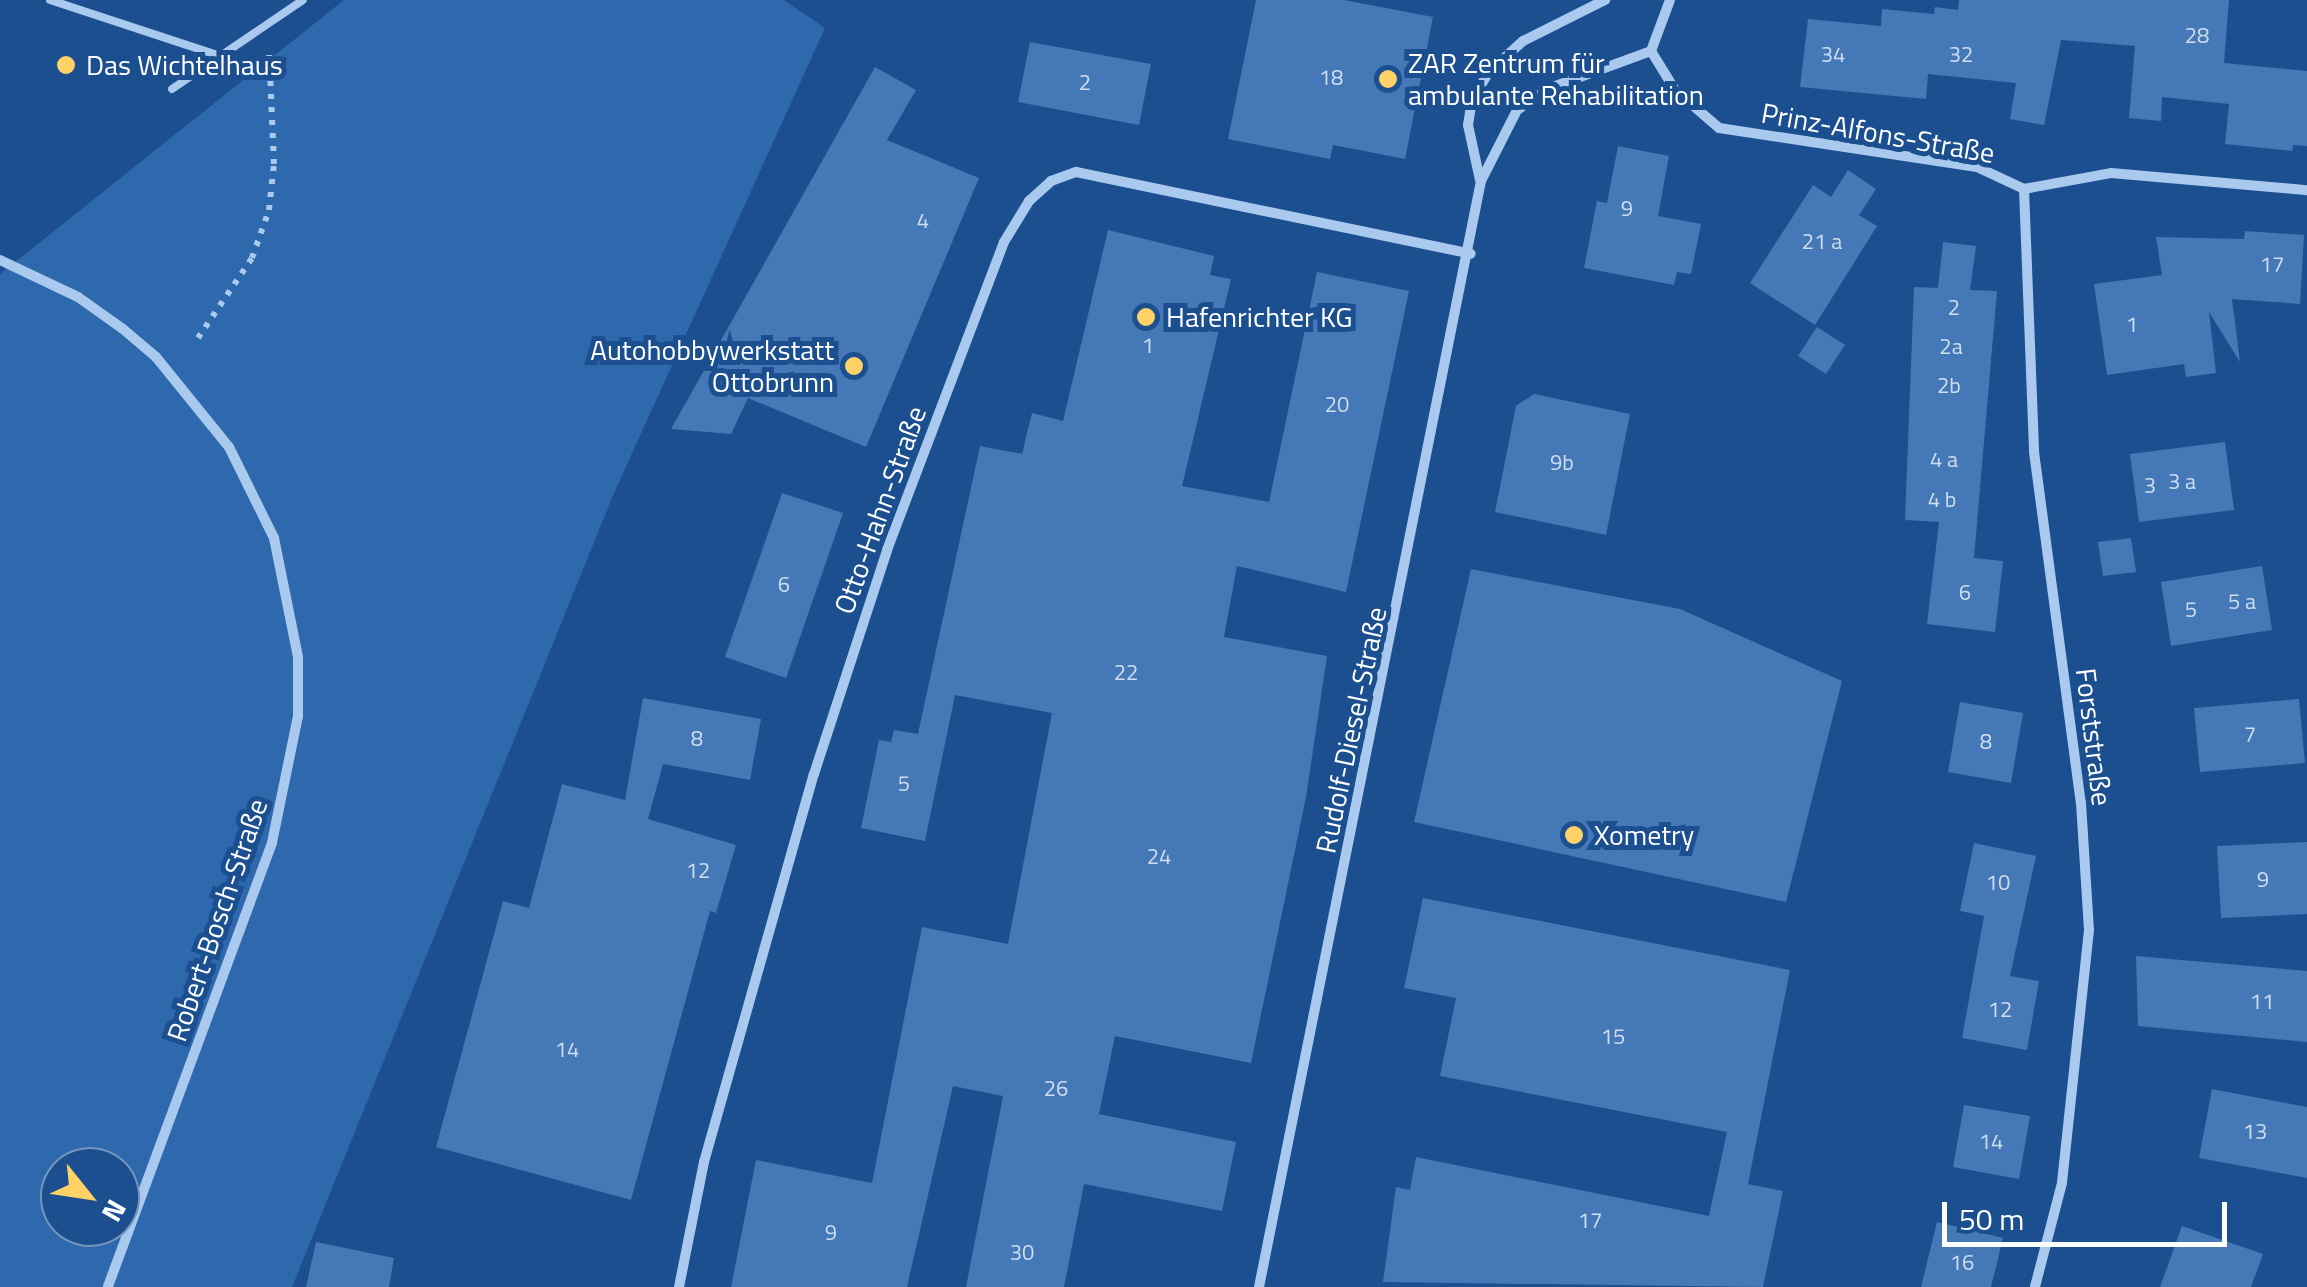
<!DOCTYPE html>
<html>
<head>
<meta charset="utf-8">
<style>
  body { margin:0 }
  #map { position:relative; width:2307px; height:1287px; overflow:hidden; background:#1b4f8f; font-family:"Titillium Web",sans-serif }
  div>[style] { position:absolute }
  .green>* { inset:0; background:#2e69ad }
  .building>* { inset:0; background:#4478b7 }
  .path>* { height:6px; margin-top:-3px; transform-origin:0; background:repeating-linear-gradient(90deg,#a9c9ee 0 5px,transparent 0 13px) }
  .lane>* { height:8px; margin:-4px; padding:0 4px; transform-origin:4px; border-radius:4px; background:#a9c9ee }
  .street>* { height:10px; margin:-5px; padding:0 5px; transform-origin:5px; border-radius:5px; background:#a9c9ee }
  .dots>* { width:28px; height:28px; translate:-50% -50%; box-sizing:border-box; border:5px solid #1b4f8f; border-radius:50% }
  span { translate:-50% -50%; white-space:nowrap; text-align:center; line-height:1.15; -webkit-text-stroke:10px #1b4f8f; paint-order:stroke }
  .number-label { font-size:22px; color:#d0dded }
  .number-label span { -webkit-text-stroke-width:0 }
  .poi-label { font-size:28px; color:#fff }
  .left { translate:0 -50%; text-align:left }
  .right { translate:-100% -50%; text-align:right }
  .street-label { font-size:28px; color:#fff }
  .north { position:absolute; left:40px; top:1147px; width:100px; height:100px; box-sizing:border-box; background:#1b4f8f; border:2px solid #7695bc; border-radius:50%; rotate:120deg; font-size:28px; font-weight:700; line-height:40px; text-align:center; color:#fff }
  .north::after { content:''; display:block; margin:auto; width:35px; height:45px; background:#ffd166; clip-path:polygon(50% 0,100% 100%,50% 72%,0 100%) }
  .scale { position:absolute; left:1942px; top:1202px; width:285px; height:45px; box-sizing:border-box; border:5px solid #fff; border-top:0; padding-left:12px; font-size:30px; line-height:35px; white-space:nowrap; color:#fff; -webkit-text-stroke:8px #1b4f8f; paint-order:stroke }
</style>
</head>
<body>
<div id="map">
  <div class="green">
    <i style="clip-path:polygon(evenodd,344px 0,784px 0,825px 28px,614px 493px,292px 1287px,0 1287px,0 274px,344px 0,60px 1167px,120px 1167px,120px 1227px,60px 1227px,60px 1167px)"></i>
  </div>
  <div class="building">
    <i style="clip-path:polygon(1256px 0,1344px 0,1433px 17px,1405px 159px,1333px 145px,1330px 159px,1228px 139px)"></i>
    <i style="clip-path:polygon(1959px 0,2229px 0,2224px 63px,2307px 71px,2307px 146px,2293px 145px,2292px 151px,2225px 144px,2229px 104px,2162px 97px,2161px 121px,2129px 118px,2135px 46px,2061px 40px,2044px 125px,2010px 119px,2016px 83px,1928px 74px,1926px 99px,1800px 87px,1808px 19px,1881px 26px,1882px 9px,1934px 14px,1935px 7px,1958px 10px)"></i>
    <i style="clip-path:polygon(1030px 42px,1151px 64px,1139px 125px,1018px 102px)"></i>
    <i style="clip-path:polygon(875px 67px,916px 90px,887px 140px,979px 178px,866px 447px,748px 398px,731px 434px,671px 429px)"></i>
    <i style="clip-path:polygon(1618px 146px,1669px 156px,1658px 216px,1701px 224px,1691px 274px,1677px 272px,1674px 285px,1584px 268px,1597px 201px,1607px 203px)"></i>
    <i style="clip-path:polygon(1848px 170px,1876px 189px,1859px 215px,1877px 226px,1815px 325px,1750px 283px,1813px 185px,1831px 197px)"></i>
    <i style="clip-path:polygon(1108px 230px,1214px 256px,1210px 275px,1231px 279px,1182px 486px,1269px 502px,1317px 272px,1409px 291px,1346px 592px,1237px 566px,1224px 637px,1327px 656px,1306px 797px,1251px 1063px,1115px 1036px,1099px 1114px,1236px 1142px,1222px 1211px,1084px 1184px,1064px 1287px,966px 1287px,1003px 1096px,953px 1086px,907px 1287px,731px 1287px,756px 1160px,872px 1183px,922px 927px,1008px 944px,1052px 713px,955px 695px,925px 841px,861px 828px,879px 740px,891px 742px,894px 730px,918px 734px,980px 446px,1022px 454px,1032px 413px,1063px 421px)"></i>
    <i style="clip-path:polygon(2245px 231px,2304px 235px,2300px 304px,2232px 299px,2240px 362px,2209px 312px,2216px 373px,2186px 377px,2184px 364px,2107px 375px,2094px 284px,2162px 275px,2156px 237px,2244px 239px)"></i>
    <i style="clip-path:polygon(1943px 242px,1976px 246px,1970px 290px,1997px 291px,1974px 558px,2003px 561px,1995px 632px,1927px 624px,1939px 522px,1905px 520px,1914px 287px,1938px 288px)"></i>
    <i style="clip-path:polygon(1817px 327px,1845px 345px,1826px 374px,1798px 356px)"></i>
    <i style="clip-path:polygon(1534px 394px,1630px 414px,1606px 535px,1495px 512px,1516px 406px)"></i>
    <i style="clip-path:polygon(2225px 442px,2234px 510px,2139px 522px,2130px 454px)"></i>
    <i style="clip-path:polygon(782px 493px,843px 513px,786px 678px,725px 657px)"></i>
    <i style="clip-path:polygon(2131px 538px,2136px 572px,2103px 576px,2098px 542px)"></i>
    <i style="clip-path:polygon(2262px 566px,2272px 630px,2171px 646px,2161px 582px)"></i>
    <i style="clip-path:polygon(1471px 569px,1680px 609px,1842px 681px,1786px 902px,1414px 822px)"></i>
    <i style="clip-path:polygon(643px 698px,761px 719px,750px 780px,663px 764px,648px 819px,736px 845px,716px 913px,710px 911px,631px 1200px,436px 1147px,503px 901px,529px 908px,562px 784px,625px 800px)"></i>
    <i style="clip-path:polygon(2299px 699px,2305px 763px,2200px 772px,2194px 708px)"></i>
    <i style="clip-path:polygon(1960px 702px,2023px 713px,2011px 783px,1948px 772px)"></i>
    <i style="clip-path:polygon(2307px 842px,2307px 914px,2221px 918px,2217px 846px)"></i>
    <i style="clip-path:polygon(1974px 843px,2036px 856px,2010px 976px,2039px 981px,2027px 1050px,1962px 1038px,1984px 916px,1960px 911px)"></i>
    <i style="clip-path:polygon(1423px 898px,1790px 970px,1748px 1184px,1783px 1191px,1763px 1287px,1383px 1282px,1396px 1187px,1410px 1190px,1416px 1157px,1709px 1216px,1727px 1132px,1440px 1076px,1456px 998px,1404px 988px)"></i>
    <i style="clip-path:polygon(2136px 956px,2307px 971px,2307px 1042px,2138px 1026px)"></i>
    <i style="clip-path:polygon(2212px 1089px,2307px 1107px,2307px 1178px,2199px 1158px)"></i>
    <i style="clip-path:polygon(1964px 1105px,2030px 1116px,2019px 1179px,1953px 1167px)"></i>
    <i style="clip-path:polygon(1937px 1222px,2003px 1238px,1991px 1287px,1921px 1287px)"></i>
    <i style="clip-path:polygon(2182px 1226px,2263px 1254px,2251px 1287px,2160px 1287px)"></i>
    <i style="clip-path:polygon(316px 1242px,394px 1258px,389px 1287px,306px 1287px)"></i>
  </div>
  <div class="path">
    <i style="left:198px;top:338px;width:97px;rotate:-56deg"></i>
    <i style="left:252px;top:258px;width:51px;rotate:-70.5deg"></i>
    <i style="left:269px;top:210px;width:46px;rotate:-83.8deg"></i>
    <i style="left:274px;top:164px;width:114px;rotate:-92.5deg"></i>
  </div>
  <div class="lane">
    <i style="left:50px;top:0;width:182px;rotate:18.2deg"></i>
    <i style="left:172px;top:89px;width:158px;rotate:-34.2deg"></i>
  </div>
  <div class="street">
    <i style="left:1651px;top:51px;width:46px;rotate:58.4deg"></i>
    <i style="left:1675px;top:90px;width:58px;rotate:40.8deg"></i>
    <i style="left:1719px;top:128px;width:261px;rotate:8.6deg"></i>
    <i style="left:1977px;top:167px;width:52px;rotate:25.1deg"></i>
    <i style="left:2024px;top:189px;width:88px;rotate:-10.4deg"></i>
    <i style="left:2111px;top:173px;width:197px;rotate:5deg"></i>
    <i style="left:1651px;top:51px;width:54px;rotate:-69.6deg"></i>
    <i style="left:1480px;top:180px;width:56px;rotate:-102.3deg"></i>
    <i style="left:1468px;top:125px;width:25px;rotate:-81deg"></i>
    <i style="left:1472px;top:100px;width:33px;rotate:-59deg"></i>
    <i style="left:1489px;top:72px;width:46px;rotate:-42.4deg"></i>
    <i style="left:1523px;top:41px;width:92px;rotate:-26.6deg"></i>
    <i style="left:2024px;top:189px;width:263px;rotate:87.8deg"></i>
    <i style="left:2034px;top:452px;width:354px;rotate:82.4deg"></i>
    <i style="left:2081px;top:803px;width:127px;rotate:86.4deg"></i>
    <i style="left:2089px;top:930px;width:254px;rotate:96.1deg"></i>
    <i style="left:2062px;top:1183px;width:107px;rotate:104.6deg"></i>
    <i style="left:0;top:260px;width:86px;rotate:25.4deg"></i>
    <i style="left:78px;top:297px;width:55px;rotate:35.4deg"></i>
    <i style="left:123px;top:329px;width:43px;rotate:40.3deg"></i>
    <i style="left:156px;top:357px;width:116px;rotate:51deg"></i>
    <i style="left:229px;top:447px;width:102px;rotate:63.7deg"></i>
    <i style="left:274px;top:538px;width:121px;rotate:78.6deg"></i>
    <i style="left:298px;top:657px;width:59px;rotate:90deg"></i>
    <i style="left:298px;top:716px;width:130px;rotate:101.6deg"></i>
    <i style="left:272px;top:843px;width:473px;rotate:110.3deg"></i>
    <i style="left:679px;top:1287px;width:127px;rotate:-78.7deg"></i>
    <i style="left:704px;top:1162px;width:403px;rotate:-74.2deg"></i>
    <i style="left:814px;top:774px;width:236px;rotate:-71.9deg"></i>
    <i style="left:887px;top:550px;width:329px;rotate:-69.2deg"></i>
    <i style="left:1004px;top:242px;width:48px;rotate:-58.6deg"></i>
    <i style="left:1029px;top:201px;width:30px;rotate:-42deg"></i>
    <i style="left:1051px;top:181px;width:27px;rotate:-20deg"></i>
    <i style="left:1076px;top:172px;width:403px;rotate:11.7deg"></i>
    <i style="left:1259px;top:1287px;width:1128px;rotate:-78.65deg"></i>
    <i style="left:1481px;top:181px;width:80px;rotate:-63.1deg"></i>
    <i style="left:1517px;top:110px;width:40px;rotate:-34deg"></i>
    <i style="left:1550px;top:88px;width:108px;rotate:-20.1deg"></i>
  </div>
  <div class="dots">
    <i style="left:66px;top:65px;background:#ffd166"></i>
    <i style="left:1388px;top:79px;background:#ffd166"></i>
    <i style="left:1146px;top:317px;background:#ffd166"></i>
    <i style="left:854px;top:366px;background:#ffd166"></i>
    <i style="left:1574px;top:835px;background:#ffd166"></i>
  </div>
  <div class="number-label">
    <span style="left:2197px;top:36px">28</span>
    <span style="left:1833px;top:55px">34</span>
    <span style="left:1961px;top:55px">32</span>
    <span style="left:1331px;top:78px">18</span>
    <span style="left:1085px;top:83px">2</span>
    <span style="left:1627px;top:209px">9</span>
    <span style="left:923px;top:221px">4</span>
    <span style="left:1822px;top:242px">21 a</span>
    <span style="left:2272px;top:265px">17</span>
    <span style="left:1954px;top:308px">2</span>
    <span style="left:2132px;top:325px">1</span>
    <span style="left:1148px;top:346px">1</span>
    <span style="left:1951px;top:347px">2a</span>
    <span style="left:1949px;top:386px">2b</span>
    <span style="left:1337px;top:405px">20</span>
    <span style="left:1944px;top:460px">4 a</span>
    <span style="left:1562px;top:463px">9b</span>
    <span style="left:2182px;top:482px">3 a</span>
    <span style="left:2150px;top:486px">3</span>
    <span style="left:1942px;top:500px">4 b</span>
    <span style="left:784px;top:585px">6</span>
    <span style="left:1965px;top:593px">6</span>
    <span style="left:2242px;top:602px">5 a</span>
    <span style="left:2191px;top:610px">5</span>
    <span style="left:1126px;top:673px">22</span>
    <span style="left:2250px;top:735px">7</span>
    <span style="left:697px;top:739px">8</span>
    <span style="left:1986px;top:742px">8</span>
    <span style="left:904px;top:784px">5</span>
    <span style="left:1159px;top:857px">24</span>
    <span style="left:698px;top:871px">12</span>
    <span style="left:2263px;top:880px">9</span>
    <span style="left:1998px;top:883px">10</span>
    <span style="left:2262px;top:1002px">11</span>
    <span style="left:2000px;top:1010px">12</span>
    <span style="left:1613px;top:1037px">15</span>
    <span style="left:567px;top:1050px">14</span>
    <span style="left:1056px;top:1089px">26</span>
    <span style="left:2255px;top:1132px">13</span>
    <span style="left:1991px;top:1142px">14</span>
    <span style="left:1590px;top:1221px">17</span>
    <span style="left:831px;top:1233px">9</span>
    <span style="left:1022px;top:1253px">30</span>
    <span style="left:1962px;top:1263px">16</span>
  </div>
  <div class="poi-label">
    <span class="left" style="left:1408px;top:79px">ZAR Zentrum für<br>ambulante Rehabilitation</span>
    <span class="left" style="left:86px;top:65px">Das Wichtelhaus</span>
    <span class="left" style="left:1166px;top:317px">Hafenrichter KG</span>
    <span class="right" style="left:834px;top:366px">Autohobbywerkstatt<br>Ottobrunn</span>
    <span class="left" style="left:1594px;top:835px">Xometry</span>
  </div>
  <div class="street-label">
    <span style="left:1878px;top:133px;rotate:10deg">Prinz-Alfons-Straße</span>
    <span style="left:880px;top:510px;rotate:-70deg">Otto-Hahn-Straße</span>
    <span style="left:1351px;top:730px;rotate:-78deg">Rudolf-Diesel-Straße</span>
    <span style="left:2094px;top:737px;rotate:83deg">Forststraße</span>
    <span style="left:217px;top:920px;rotate:-71deg">Robert-Bosch-Straße</span>
  </div>
  <div class="north">N</div>
  <div class="scale">50 m</div>
</div>
</body>
</html>
